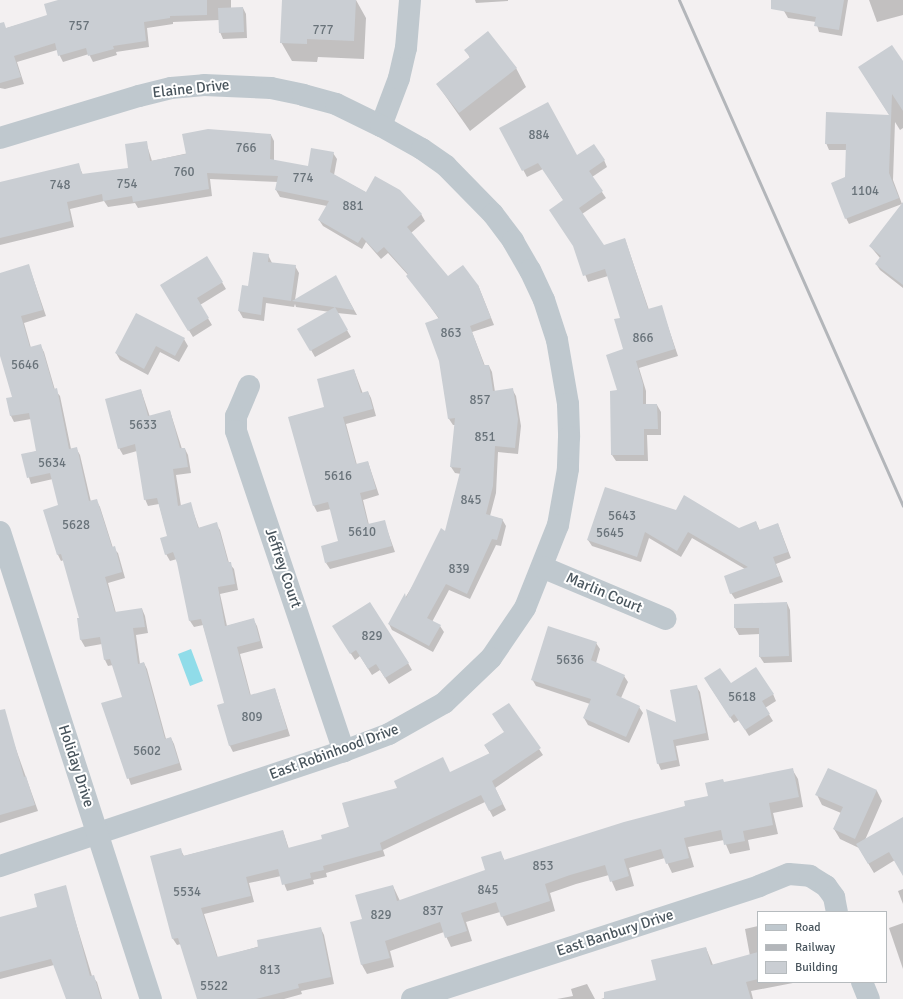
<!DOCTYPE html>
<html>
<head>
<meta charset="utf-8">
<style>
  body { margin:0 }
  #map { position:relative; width:903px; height:999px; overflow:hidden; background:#f3f0f1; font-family:Signika,sans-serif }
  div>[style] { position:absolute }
  .water>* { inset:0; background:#90dce9 }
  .shadow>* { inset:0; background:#0003 }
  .building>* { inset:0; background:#caced3 }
  .minor>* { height:22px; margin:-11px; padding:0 11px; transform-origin:11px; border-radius:11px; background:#bfc8ce }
  .rail>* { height:3px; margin:-1.5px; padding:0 1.5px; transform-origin:1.5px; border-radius:1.5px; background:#b3b6ba }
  span { translate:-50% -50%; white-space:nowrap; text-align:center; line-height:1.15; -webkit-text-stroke:4px #fff; paint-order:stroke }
  .number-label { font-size:13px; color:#69737a }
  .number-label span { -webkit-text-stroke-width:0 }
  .street-label { font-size:15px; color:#49555d }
  .legend { position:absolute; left:757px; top:911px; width:130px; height:72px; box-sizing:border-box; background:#fff; border:1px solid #b6bbbe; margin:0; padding:5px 7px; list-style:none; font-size:12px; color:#49555d }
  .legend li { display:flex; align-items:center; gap:8px; height:20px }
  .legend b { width:20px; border:1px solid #b6bbbe }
</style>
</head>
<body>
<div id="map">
  <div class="water">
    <i style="clip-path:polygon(191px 649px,203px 681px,190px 686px,178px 654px)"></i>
  </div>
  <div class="shadow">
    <i style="clip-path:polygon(64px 0,231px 0,231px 8px,243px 8px,246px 14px,247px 38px,223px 39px,220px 32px,219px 20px,173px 22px,173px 24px,147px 28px,149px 47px,116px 52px,117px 55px,93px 62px,89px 54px,63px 62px,57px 50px,17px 62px,24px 84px,5px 89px,0 88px,0 30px,48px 16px)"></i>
    <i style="clip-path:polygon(283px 0,356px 0,366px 18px,364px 59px,318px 57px,317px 62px,292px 61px,281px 42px)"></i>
    <i style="clip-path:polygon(475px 0,508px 0,508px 1px,476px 3px)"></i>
    <i style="clip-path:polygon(786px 0,848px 0,842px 36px,819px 32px,816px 22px,788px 18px,784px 11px)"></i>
    <i style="clip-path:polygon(869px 0,903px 0,903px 15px,877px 22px)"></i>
    <i style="clip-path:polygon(466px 50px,516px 68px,526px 87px,470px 131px,437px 84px,470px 58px)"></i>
    <i style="clip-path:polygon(903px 63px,903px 128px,900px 130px,895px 122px,893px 180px,902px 204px,849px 224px,846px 218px,846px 150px,829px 150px,826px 143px,890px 116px,859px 67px)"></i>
    <i style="clip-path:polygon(501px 128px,577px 157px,604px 160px,607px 167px,592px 177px,606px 198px,582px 214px,603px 246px,625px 239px,649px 310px,661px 306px,678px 356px,639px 368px,646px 391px,646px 405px,657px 405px,661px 412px,661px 435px,647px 435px,648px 461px,616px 461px,612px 455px,624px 350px,621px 318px,608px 276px,588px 282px,575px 248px,564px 201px,543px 169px,527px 177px)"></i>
    <i style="clip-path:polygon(271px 135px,274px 141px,274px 161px,308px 167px,333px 153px,337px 159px,334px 175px,367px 193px,421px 214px,425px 221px,411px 233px,448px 278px,478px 285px,494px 325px,472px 332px,485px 366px,489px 366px,492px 372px,495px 392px,512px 389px,516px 396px,521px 426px,518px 454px,498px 452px,496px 493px,490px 516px,502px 519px,506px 526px,501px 546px,496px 545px,470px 599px,449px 590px,432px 622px,440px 626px,444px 632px,433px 652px,392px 630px,389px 624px,446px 532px,461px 474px,455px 473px,451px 467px,455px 425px,453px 425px,449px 419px,439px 319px,408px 275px,388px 253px,381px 259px,366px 242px,362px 249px,323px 226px,319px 220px,327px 206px,280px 197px,276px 190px,278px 182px,210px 179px,212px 196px,138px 208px,135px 203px,108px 207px,104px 201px,70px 209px,74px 227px,0 245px,0 183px,78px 164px,83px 175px,129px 169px,146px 142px,152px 161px)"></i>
    <i style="clip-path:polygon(903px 205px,903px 288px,880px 270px,876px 264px,880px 258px,870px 246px)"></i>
    <i style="clip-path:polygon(268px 255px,272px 263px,295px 266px,299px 273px,295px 300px,339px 283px,357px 315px,337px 313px,351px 337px,315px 357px,299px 329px,330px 312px,296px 307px,295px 304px,294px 307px,266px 303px,264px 321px,243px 318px,239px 311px,249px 287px)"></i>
    <i style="clip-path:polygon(207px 257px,226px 289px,200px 305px,212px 325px,193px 337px,161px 285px)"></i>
    <i style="clip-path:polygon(29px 266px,46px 316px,24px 323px,31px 348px,40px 345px,44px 352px,55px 390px,60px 396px,71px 449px,76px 448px,80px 455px,91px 502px,96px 500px,100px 507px,113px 548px,118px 553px,125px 578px,108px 583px,116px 613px,142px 609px,145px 616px,148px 633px,136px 635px,140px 664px,144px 663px,147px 669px,166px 739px,171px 738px,174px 744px,182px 770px,131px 785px,102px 704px,123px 698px,113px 665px,108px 666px,105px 660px,102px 644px,85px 647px,81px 640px,78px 619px,81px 619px,64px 560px,61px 561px,58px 555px,59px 506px,53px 479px,31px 484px,22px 455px,37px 451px,31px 419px,14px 422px,11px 416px,13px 398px,0 353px,0 274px)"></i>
    <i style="clip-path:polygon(184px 339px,188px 346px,179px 362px,160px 352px,148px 375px,120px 360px,116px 353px)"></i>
    <i style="clip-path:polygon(354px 370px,363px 394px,368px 392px,371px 398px,376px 416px,346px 424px,357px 465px,368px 462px,379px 495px,363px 500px,369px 525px,384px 521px,395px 552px,330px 569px,326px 563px,340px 542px,331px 509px,317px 512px,314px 506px,290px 417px,325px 408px)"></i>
    <i style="clip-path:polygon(141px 390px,150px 417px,170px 411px,182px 449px,185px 449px,188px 455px,191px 473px,176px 475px,181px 506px,190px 503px,199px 528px,216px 524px,220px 530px,229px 563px,234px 569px,238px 590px,220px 594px,227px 626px,253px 619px,257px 626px,263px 648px,240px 654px,251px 696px,275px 689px,290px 736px,233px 752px,230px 746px,218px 706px,226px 704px,203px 625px,194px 627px,190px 621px,178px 562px,177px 559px,170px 561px,166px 554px,168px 537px,159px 504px,148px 506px,145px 499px,137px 451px,123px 455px,119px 448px)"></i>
    <i style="clip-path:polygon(676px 511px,739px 529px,756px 522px,760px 531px,778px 524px,791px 558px,776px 564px,783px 582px,735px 599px,731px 593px,745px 569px,692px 538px,681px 557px,649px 538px,641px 562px,592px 546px,588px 540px)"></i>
    <i style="clip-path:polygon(787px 603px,790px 610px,792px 662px,764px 663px,760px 657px,760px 634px,739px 635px,735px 628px,735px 605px)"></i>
    <i style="clip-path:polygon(337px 632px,408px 663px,412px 670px,389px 684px,380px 670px,372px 675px,360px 656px,355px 660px)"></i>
    <i style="clip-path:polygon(596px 643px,600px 649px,596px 663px,624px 676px,628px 682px,621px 698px,639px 707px,643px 713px,629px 743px,588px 725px,584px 718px,590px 704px,536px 686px,532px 679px)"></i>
    <i style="clip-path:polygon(730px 684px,773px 694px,776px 701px,765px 708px,773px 721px,749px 736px,739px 720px,734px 723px,709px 685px)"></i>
    <i style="clip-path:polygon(696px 686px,700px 692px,709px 740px,676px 746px,680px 766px,661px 770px,658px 763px)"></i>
    <i style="clip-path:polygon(509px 704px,543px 755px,495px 788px,506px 810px,493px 817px,485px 802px,383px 850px,385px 856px,326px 873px,327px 877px,313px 880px,314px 884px,287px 891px,281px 876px,249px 883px,254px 902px,204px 914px,218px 958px,321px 929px,324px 935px,334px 984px,301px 991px,302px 994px,284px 999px,198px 999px,181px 944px,177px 945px,173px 939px,180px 849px,184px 856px,283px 831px,289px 849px,323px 840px,490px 754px,485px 746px,505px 732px)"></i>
    <i style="clip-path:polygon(12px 738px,38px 811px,0 823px,0 741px)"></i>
    <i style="clip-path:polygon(792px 769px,798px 779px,803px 807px,773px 813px,778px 834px,748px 840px,750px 850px,730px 854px,724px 840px,688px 847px,694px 867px,672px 873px,665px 858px,629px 868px,634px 886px,616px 891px,609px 875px,576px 884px,550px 893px,555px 911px,507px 926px,500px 912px,466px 922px,472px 941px,451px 947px,444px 932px,390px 951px,394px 967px,367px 974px,362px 965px,363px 920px,393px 886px,400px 901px,487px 871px,500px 852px,505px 861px,686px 807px,709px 797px,724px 783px)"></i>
    <i style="clip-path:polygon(828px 769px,877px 791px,882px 801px,865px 840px,903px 822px,903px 874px,895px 860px,874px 873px,859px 848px,840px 839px,834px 829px,841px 813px,822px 805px,817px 795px)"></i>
    <i style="clip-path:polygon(65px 887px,92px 976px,97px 982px,102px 999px,67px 999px,54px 965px,0 979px,0 918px,38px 908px)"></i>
    <i style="clip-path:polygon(903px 889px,903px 904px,898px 891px)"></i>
    <i style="clip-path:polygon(903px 923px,903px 969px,889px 928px)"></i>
    <i style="clip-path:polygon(758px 926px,758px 982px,798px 982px,751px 991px,753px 999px,601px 999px,657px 981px,706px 948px,713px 965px,750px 956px,745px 929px)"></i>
    <i style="clip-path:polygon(587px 984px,595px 999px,557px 999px,573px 996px,571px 989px)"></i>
  </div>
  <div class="building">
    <i style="clip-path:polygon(58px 0,207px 0,207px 15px,170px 16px,170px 18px,144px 22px,146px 41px,113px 46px,114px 49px,88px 56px,86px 48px,58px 56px,55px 43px,14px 56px,21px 77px,0 83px,0 23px,4px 22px,6px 28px,47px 15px,44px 4px)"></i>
    <i style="clip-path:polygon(282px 0,356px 0,354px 41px,307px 39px,307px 44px,280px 43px)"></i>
    <i style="clip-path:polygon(771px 0,844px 0,839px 30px,814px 26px,816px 17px,771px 9px)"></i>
    <i style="clip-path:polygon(243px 7px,244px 32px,219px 33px,218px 8px)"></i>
    <i style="clip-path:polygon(488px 31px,517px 68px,459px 113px,436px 84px,470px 57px,464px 50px)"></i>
    <i style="clip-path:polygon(892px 45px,903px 61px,903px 111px,892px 94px,889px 173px,899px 198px,845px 219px,831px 183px,845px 177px,846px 144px,825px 144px,826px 112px,889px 115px,858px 67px)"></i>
    <i style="clip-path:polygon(548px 102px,577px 155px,594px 144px,605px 160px,589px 171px,603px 191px,579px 208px,604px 245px,625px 238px,648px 309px,662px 305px,675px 349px,636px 361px,643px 384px,643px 404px,657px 404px,658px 429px,644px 429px,644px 455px,611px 455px,610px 391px,617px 390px,606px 355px,623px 349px,614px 319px,620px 318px,605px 269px,583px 276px,573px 246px,549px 210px,563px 200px,538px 163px,522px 171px,499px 128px)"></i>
    <i style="clip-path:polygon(208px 129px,271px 134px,270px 159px,308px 166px,311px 148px,334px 152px,330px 172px,366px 192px,375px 176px,400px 190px,422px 214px,407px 227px,448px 276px,463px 265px,478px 285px,491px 318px,470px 326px,484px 365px,489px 365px,493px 391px,513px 388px,518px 419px,515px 448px,495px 446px,493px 486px,486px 514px,503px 519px,497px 540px,492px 539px,467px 594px,446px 584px,427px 618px,441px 625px,429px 646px,388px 624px,405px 593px,406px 598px,441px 528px,445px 531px,461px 468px,450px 467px,455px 418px,448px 419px,439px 361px,425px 323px,439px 318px,406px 276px,408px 274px,384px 247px,377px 253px,362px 237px,358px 243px,318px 220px,329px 201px,275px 190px,278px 176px,207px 173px,209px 189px,133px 202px,132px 196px,103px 201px,102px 194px,67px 202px,71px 221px,0 238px,0 182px,79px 163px,82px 174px,128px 168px,125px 144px,147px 141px,150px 161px,186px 154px,182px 134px)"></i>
    <i style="clip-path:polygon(903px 202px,903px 285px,875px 264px,881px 256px,869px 246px)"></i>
    <i style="clip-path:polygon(253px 252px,269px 254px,268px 262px,296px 265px,291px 301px,263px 297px,261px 315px,238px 311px,242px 285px,248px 286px)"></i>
    <i style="clip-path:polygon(207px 256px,223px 282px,197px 298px,209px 318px,188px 331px,160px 285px)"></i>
    <i style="clip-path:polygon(29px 264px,43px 310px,21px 316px,30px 347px,41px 344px,54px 389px,57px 388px,69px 449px,77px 447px,89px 501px,97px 499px,112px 547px,115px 546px,122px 572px,105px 577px,115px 612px,142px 608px,145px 627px,133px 628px,138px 664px,144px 662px,165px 739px,171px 737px,179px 763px,127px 779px,101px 703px,122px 697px,110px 659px,104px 660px,100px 637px,80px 640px,77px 618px,79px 618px,61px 554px,57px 555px,43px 510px,58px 505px,50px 473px,27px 478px,21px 454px,36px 451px,29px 413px,10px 416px,6px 398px,12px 397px,0 356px,0 273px)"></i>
    <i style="clip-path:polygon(336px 275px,354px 310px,292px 301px)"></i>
    <i style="clip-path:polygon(335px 307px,348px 330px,310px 351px,297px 329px)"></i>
    <i style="clip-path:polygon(136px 313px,185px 338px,175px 356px,156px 346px,144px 369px,115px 353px)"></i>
    <i style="clip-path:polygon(354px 369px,361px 393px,368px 391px,373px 409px,343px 417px,356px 464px,368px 461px,376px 489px,360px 493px,368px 524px,385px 520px,392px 546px,325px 563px,321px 546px,338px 541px,328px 502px,313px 506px,288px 417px,324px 407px,317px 379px)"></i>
    <i style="clip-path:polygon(141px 389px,148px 416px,170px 410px,180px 448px,185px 448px,188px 467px,173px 469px,178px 506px,191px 502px,198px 528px,217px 522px,228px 562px,231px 562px,235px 584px,218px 587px,225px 626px,254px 618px,260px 641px,237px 647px,250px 695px,275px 688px,287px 729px,229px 746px,217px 705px,224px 703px,201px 619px,189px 621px,177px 563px,173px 552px,165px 555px,160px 538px,167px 536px,157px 498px,144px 500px,135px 444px,118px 449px,105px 399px)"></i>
    <i style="clip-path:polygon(605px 487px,676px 510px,684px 495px,739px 528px,756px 521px,759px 530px,778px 523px,788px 552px,773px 557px,780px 576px,730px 594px,724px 576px,748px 567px,688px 532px,677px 551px,645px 532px,637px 557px,587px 540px)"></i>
    <i style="clip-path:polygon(370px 602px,409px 663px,385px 678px,376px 664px,368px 669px,356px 650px,350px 654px,332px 626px)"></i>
    <i style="clip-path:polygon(787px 602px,789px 656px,759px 657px,759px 628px,734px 628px,734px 604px)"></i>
    <i style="clip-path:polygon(548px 626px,597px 642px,591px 660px,625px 675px,616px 695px,640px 706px,626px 737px,583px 718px,591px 699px,531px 680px)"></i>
    <i style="clip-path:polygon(756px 667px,774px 694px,762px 701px,770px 714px,745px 730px,734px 714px,730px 718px,704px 678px,720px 668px,731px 683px)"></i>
    <i style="clip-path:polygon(697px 685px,706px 733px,673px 740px,677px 760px,657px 764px,646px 709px,676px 722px,670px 690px)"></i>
    <i style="clip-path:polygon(509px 703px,541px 748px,492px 781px,503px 804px,489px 811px,481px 795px,380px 843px,382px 850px,323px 866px,324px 870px,310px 873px,311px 878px,282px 885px,278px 869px,246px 877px,251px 896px,201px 908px,217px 957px,258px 947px,257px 940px,321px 927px,331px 977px,298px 984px,299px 988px,256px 999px,197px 999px,178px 938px,172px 939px,150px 856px,181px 848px,183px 856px,283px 830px,288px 848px,322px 839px,321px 835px,349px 827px,342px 803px,397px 788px,394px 781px,443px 757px,450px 772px,490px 753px,484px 745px,504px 732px,492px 714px)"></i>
    <i style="clip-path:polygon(5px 709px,24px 777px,26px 776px,35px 805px,0 815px,0 710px)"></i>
    <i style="clip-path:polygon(793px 768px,799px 797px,769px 803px,773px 825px,743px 831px,745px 841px,724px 845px,721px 830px,684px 838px,689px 858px,666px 864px,661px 849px,624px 859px,629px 876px,610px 882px,605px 865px,570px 875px,545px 884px,550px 901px,501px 917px,496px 902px,461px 913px,467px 931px,445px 938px,440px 922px,385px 941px,390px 958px,361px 965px,350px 922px,362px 919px,355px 895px,393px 885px,397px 901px,485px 870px,481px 857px,501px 851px,504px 860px,624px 822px,685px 806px,684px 801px,708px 796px,705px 783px,723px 779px,724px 782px)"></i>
    <i style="clip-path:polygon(828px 768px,877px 790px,855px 839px,833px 829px,843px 807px,815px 795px)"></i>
    <i style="clip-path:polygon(903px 817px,903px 876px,889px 852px,868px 864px,856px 844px)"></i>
    <i style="clip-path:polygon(66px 885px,90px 976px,94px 975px,101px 999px,66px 999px,51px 959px,0 972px,0 917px,37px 907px,34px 894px)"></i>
    <i style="clip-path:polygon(706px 947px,711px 965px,758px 952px,758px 979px,746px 982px,751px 999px,604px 999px,604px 992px,656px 980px,651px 960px)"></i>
  </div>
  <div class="minor">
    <i style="left:381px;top:126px;width:51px;rotate:-69.4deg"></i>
    <i style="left:399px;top:78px;width:31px;rotate:-77deg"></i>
    <i style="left:406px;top:48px;width:48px;rotate:-85.2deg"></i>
    <i style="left:0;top:138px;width:145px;rotate:-16.8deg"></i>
    <i style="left:139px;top:96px;width:33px;rotate:-14deg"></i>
    <i style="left:171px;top:88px;width:33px;rotate:-5deg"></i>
    <i style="left:204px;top:85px;width:67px;rotate:2.6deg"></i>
    <i style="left:271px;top:88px;width:33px;rotate:12deg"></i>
    <i style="left:303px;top:95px;width:34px;rotate:15deg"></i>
    <i style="left:336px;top:104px;width:50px;rotate:26.1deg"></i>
    <i style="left:381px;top:126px;width:47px;rotate:29.3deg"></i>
    <i style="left:422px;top:149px;width:29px;rotate:35deg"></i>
    <i style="left:446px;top:166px;width:67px;rotate:45.6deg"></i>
    <i style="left:493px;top:214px;width:34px;rotate:53deg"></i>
    <i style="left:513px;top:241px;width:34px;rotate:60deg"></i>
    <i style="left:530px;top:270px;width:33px;rotate:65deg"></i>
    <i style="left:544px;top:300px;width:42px;rotate:72deg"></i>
    <i style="left:557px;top:340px;width:65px;rotate:80.2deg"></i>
    <i style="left:568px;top:404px;width:33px;rotate:88deg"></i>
    <i style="left:569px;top:437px;width:32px;rotate:92deg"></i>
    <i style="left:568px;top:469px;width:57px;rotate:100.1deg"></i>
    <i style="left:558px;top:525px;width:89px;rotate:111.7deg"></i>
    <i style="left:525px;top:608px;width:60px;rotate:124.2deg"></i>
    <i style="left:491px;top:658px;width:65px;rotate:136.2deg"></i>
    <i style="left:444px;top:703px;width:63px;rotate:150.6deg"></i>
    <i style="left:389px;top:734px;width:48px;rotate:159.3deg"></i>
    <i style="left:344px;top:751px;width:363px;rotate:161.5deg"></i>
    <i style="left:249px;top:386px;width:33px;rotate:113deg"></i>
    <i style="left:236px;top:416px;width:15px;rotate:90deg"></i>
    <i style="left:236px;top:431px;width:338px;rotate:71.4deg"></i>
    <i style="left:0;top:532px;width:491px;rotate:72.1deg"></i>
    <i style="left:542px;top:567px;width:134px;rotate:22.8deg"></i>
    <i style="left:862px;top:982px;width:18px;rotate:68deg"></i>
    <i style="left:412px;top:999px;width:365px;rotate:-18deg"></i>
    <i style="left:759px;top:886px;width:32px;rotate:-22deg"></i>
    <i style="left:789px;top:874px;width:21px;rotate:5deg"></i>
    <i style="left:810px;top:876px;width:19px;rotate:32deg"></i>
    <i style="left:826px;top:886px;width:14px;rotate:54deg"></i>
    <i style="left:834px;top:897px;width:15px;rotate:79deg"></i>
  </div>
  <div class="rail">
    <i style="left:679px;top:0;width:553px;rotate:66.12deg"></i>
  </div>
  <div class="number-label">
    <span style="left:79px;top:26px">757</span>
    <span style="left:323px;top:30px">777</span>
    <span style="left:539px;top:135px">884</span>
    <span style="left:246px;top:148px">766</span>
    <span style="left:184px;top:172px">760</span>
    <span style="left:303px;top:178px">774</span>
    <span style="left:127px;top:184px">754</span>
    <span style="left:60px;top:185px">748</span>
    <span style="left:865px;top:191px">1104</span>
    <span style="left:353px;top:206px">881</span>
    <span style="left:451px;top:333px">863</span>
    <span style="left:643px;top:338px">866</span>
    <span style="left:25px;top:365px">5646</span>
    <span style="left:480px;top:400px">857</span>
    <span style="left:143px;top:425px">5633</span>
    <span style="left:485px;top:437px">851</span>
    <span style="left:52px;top:463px">5634</span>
    <span style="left:338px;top:476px">5616</span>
    <span style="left:471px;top:500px">845</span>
    <span style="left:622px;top:516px">5643</span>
    <span style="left:76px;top:525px">5628</span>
    <span style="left:362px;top:532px">5610</span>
    <span style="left:610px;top:533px">5645</span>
    <span style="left:459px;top:569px">839</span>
    <span style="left:372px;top:636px">829</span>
    <span style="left:570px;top:660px">5636</span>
    <span style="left:742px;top:697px">5618</span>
    <span style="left:252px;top:717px">809</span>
    <span style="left:147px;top:751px">5602</span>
    <span style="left:543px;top:866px">853</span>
    <span style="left:488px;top:890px">845</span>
    <span style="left:187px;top:892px">5534</span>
    <span style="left:433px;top:911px">837</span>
    <span style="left:381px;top:915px">829</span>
    <span style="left:270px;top:970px">813</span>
    <span style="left:214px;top:986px">5522</span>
  </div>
  <div class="street-label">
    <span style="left:191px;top:89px;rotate:-6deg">Elaine Drive</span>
    <span style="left:283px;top:568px;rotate:71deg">Jeffrey Court</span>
    <span style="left:604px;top:593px;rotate:23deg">Marlin Court</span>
    <span style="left:334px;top:752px;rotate:-20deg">East Robinhood Drive</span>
    <span style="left:76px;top:766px;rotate:72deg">Holiday Drive</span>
    <span style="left:615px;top:933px;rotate:-18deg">East Banbury Drive</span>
  </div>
  <ul class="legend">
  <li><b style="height:5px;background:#bfc8ce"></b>Road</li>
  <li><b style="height:5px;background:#b3b6ba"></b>Railway</li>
  <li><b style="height:11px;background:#caced3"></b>Building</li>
  </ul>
</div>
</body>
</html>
